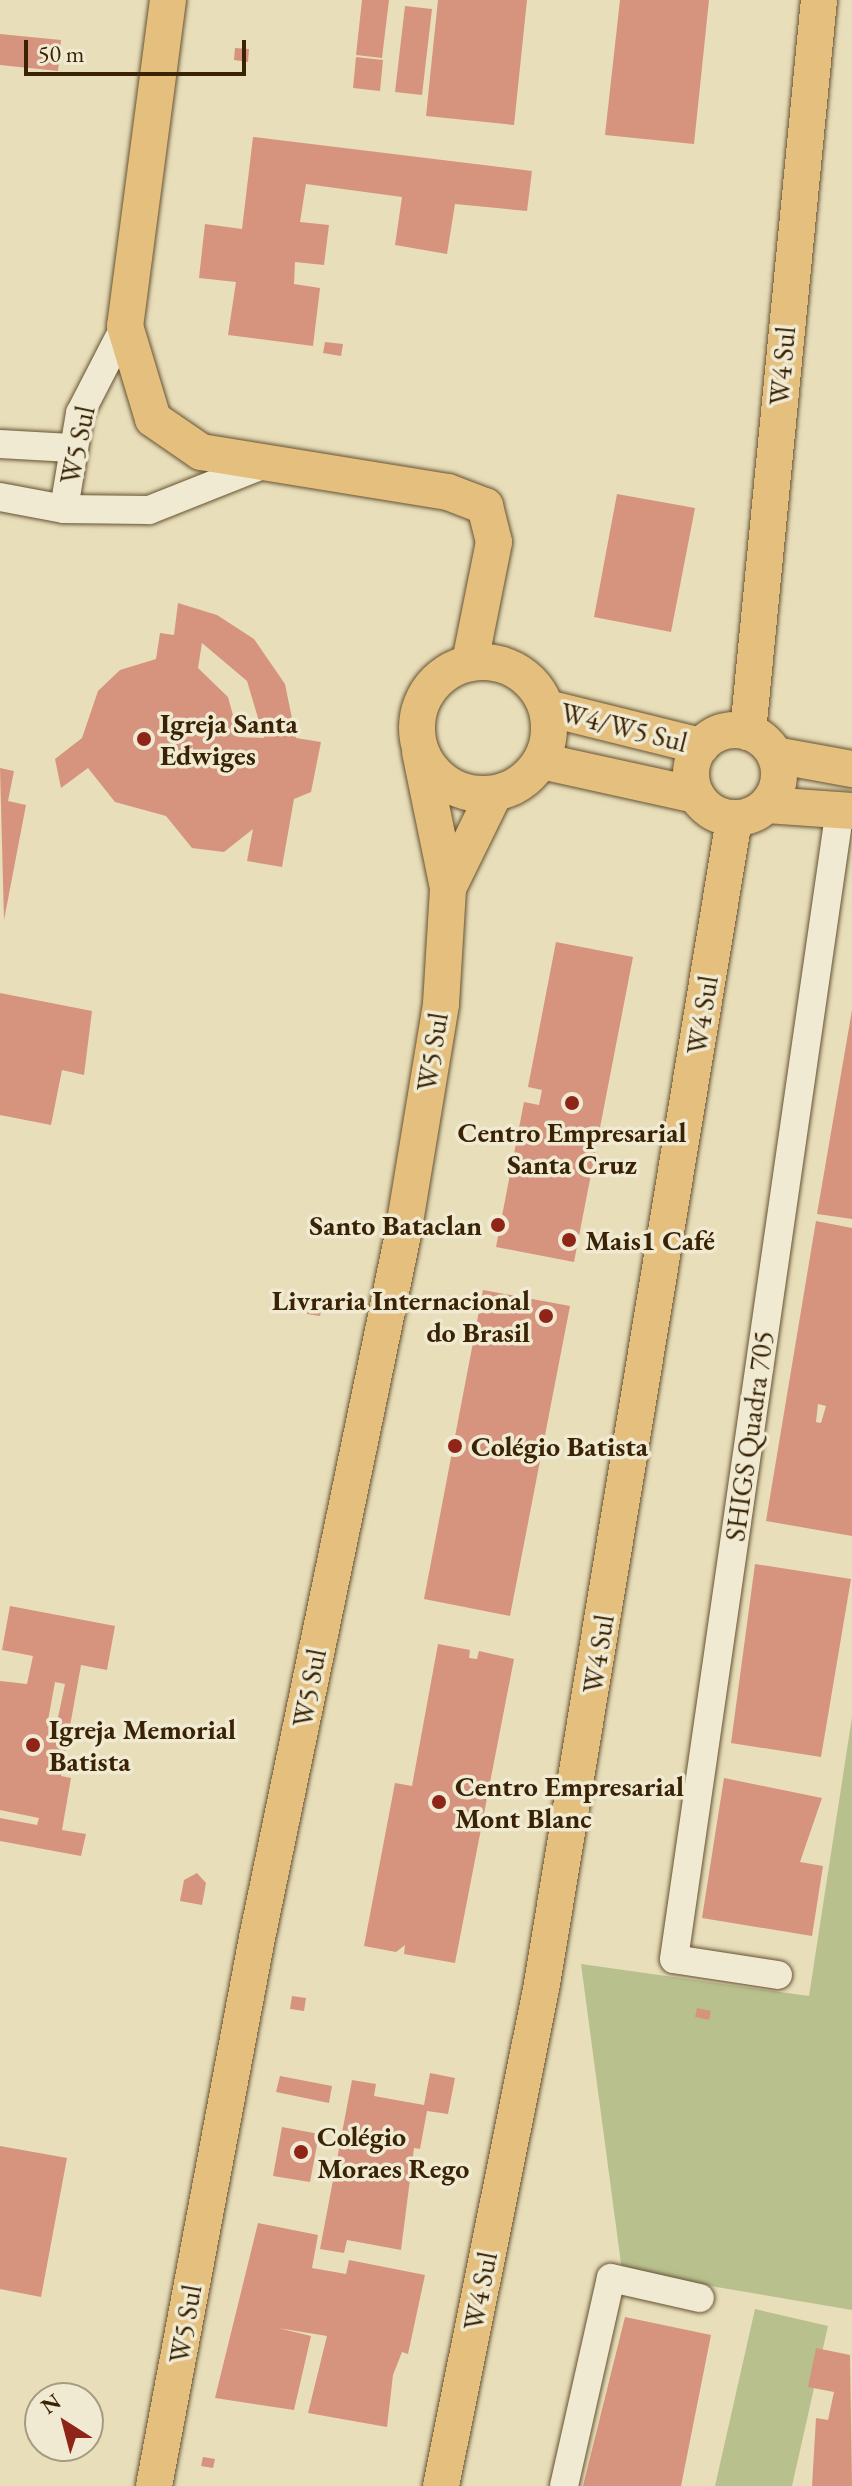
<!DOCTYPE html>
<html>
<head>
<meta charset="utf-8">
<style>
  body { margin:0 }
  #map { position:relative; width:852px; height:2486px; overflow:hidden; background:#e8deba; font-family:"EB Garamond",serif }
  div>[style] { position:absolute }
  .green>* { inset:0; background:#b8c18e }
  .building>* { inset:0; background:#d6947f }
  .roads { filter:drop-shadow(0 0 2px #665232) drop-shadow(0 0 2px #665232) }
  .minor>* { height:28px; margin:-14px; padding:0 14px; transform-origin:14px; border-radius:14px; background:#f0ead2 }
  .major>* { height:36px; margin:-18px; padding:0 18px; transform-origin:18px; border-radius:18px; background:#e4bf7d }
  .major>.ring { margin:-18px; padding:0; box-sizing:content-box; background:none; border:36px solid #e4bf7d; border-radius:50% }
  .dots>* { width:22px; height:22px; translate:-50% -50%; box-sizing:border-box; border:4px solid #f0ead2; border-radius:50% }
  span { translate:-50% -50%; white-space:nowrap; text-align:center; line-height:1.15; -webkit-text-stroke:7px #f0ead2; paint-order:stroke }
  .street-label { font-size:28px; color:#3a2305 }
  .poi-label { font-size:28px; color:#3a2305; font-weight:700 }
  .left { translate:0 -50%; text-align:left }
  .right { translate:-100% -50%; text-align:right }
  .north { position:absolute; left:24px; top:2382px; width:80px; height:80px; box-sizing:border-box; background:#f0ead2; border:2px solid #a79a80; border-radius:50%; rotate:324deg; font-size:22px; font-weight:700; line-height:32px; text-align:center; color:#3a2305 }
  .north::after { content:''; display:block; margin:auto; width:28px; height:36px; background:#8f2418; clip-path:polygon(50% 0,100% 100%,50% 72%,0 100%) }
  .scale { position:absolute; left:24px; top:40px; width:222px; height:36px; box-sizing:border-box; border:4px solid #3a2305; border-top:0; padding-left:10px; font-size:24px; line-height:28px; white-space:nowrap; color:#3a2305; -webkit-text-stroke:6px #f0ead2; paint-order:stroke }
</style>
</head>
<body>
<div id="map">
  <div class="green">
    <i style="clip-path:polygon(852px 1717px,852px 2310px,622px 2271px,581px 1964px,809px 1996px)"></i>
    <i style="clip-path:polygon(755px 2309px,828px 2326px,792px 2486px,715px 2486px)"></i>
  </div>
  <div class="building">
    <i style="clip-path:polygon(362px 0,389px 0,382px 58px,356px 55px)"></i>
    <i style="clip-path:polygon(438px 0,527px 0,514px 125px,426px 116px)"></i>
    <i style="clip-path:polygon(620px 0,709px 0,694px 144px,605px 135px)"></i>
    <i style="clip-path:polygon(405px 6px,432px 9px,422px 95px,395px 92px)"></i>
    <i style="clip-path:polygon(0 34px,61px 40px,58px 71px,0 65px)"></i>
    <i style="clip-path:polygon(235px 48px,249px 49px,248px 62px,234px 60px)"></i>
    <i style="clip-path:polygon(356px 57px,383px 60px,380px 91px,353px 88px)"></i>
    <i style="clip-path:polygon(253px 137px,532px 171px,527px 211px,455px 204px,447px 254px,395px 245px,402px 197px,306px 184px,300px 222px,329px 225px,324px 265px,295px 262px,294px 284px,320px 288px,313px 346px,228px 335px,236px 282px,199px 278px,205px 224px,242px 229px)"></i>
    <i style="clip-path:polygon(325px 342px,343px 344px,341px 356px,323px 353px)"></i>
    <i style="clip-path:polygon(617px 494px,695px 508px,671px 632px,594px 617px)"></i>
    <i style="clip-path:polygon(evenodd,178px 603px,217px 615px,254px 639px,285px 684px,296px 738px,321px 742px,311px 792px,294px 799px,282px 867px,247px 861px,253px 829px,224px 852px,192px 848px,166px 816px,115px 802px,88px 768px,61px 788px,55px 759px,82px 738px,98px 691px,120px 670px,156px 659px,160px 633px,174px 635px,178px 603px,202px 643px,247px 681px,264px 738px,239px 737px,228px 697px,198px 668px,202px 643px)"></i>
    <i style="clip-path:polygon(0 768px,14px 771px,8px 801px,26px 805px,4px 920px)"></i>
    <i style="clip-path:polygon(556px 942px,633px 957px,574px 1262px,496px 1247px,524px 1102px,539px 1105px,542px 1090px,528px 1087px)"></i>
    <i style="clip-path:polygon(0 993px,92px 1011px,84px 1075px,62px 1070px,51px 1125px,0 1115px)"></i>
    <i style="clip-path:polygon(852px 1010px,852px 1219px,817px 1214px)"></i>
    <i style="clip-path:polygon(evenodd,816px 1221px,852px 1228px,852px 1536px,766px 1521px,816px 1221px,818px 1404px,826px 1406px,821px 1423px,816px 1422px,818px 1404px)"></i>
    <i style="clip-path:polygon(483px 1290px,570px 1306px,510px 1616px,424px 1599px)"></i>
    <i style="clip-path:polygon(309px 1302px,322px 1304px,320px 1316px,307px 1314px)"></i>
    <i style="clip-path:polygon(755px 1564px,851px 1579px,821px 1757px,731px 1743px)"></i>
    <i style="clip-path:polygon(evenodd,10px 1606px,115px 1626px,107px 1670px,81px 1665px,61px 1776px,71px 1778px,62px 1830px,86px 1834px,81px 1856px,0 1841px,0 1818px,37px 1825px,39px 1818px,0 1810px,0 1681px,27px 1684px,33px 1656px,2px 1650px,10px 1606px,55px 1682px,65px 1684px,56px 1727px,47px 1726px,55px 1682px)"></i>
    <i style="clip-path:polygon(438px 1644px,470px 1650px,469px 1658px,477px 1659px,479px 1651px,514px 1659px,455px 1963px,404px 1954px,405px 1945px,396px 1952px,364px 1946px,395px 1783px,412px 1786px)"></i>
    <i style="clip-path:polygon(724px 1778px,822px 1798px,800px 1862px,823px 1866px,812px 1936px,702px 1918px)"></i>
    <i style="clip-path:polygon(197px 1873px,206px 1883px,202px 1905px,180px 1901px,184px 1880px)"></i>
    <i style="clip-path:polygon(292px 1996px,306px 1998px,304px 2011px,290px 2009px)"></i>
    <i style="clip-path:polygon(697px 2008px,711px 2011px,709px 2020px,695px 2017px)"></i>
    <i style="clip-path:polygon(430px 2073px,455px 2078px,448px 2114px,427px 2111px,420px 2149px,414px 2148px,401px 2250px,347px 2240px,344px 2253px,320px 2249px,352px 2080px,376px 2084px,374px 2096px,424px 2105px)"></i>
    <i style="clip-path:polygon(280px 2076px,332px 2086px,329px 2103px,276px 2092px)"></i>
    <i style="clip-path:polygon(282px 2127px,319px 2134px,310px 2182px,273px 2176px)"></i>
    <i style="clip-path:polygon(0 2146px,67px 2158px,41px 2297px,0 2289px)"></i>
    <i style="clip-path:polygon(258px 2223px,318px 2235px,312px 2268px,346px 2274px,349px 2260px,425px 2275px,408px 2354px,402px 2352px,393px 2375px,387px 2427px,308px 2413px,327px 2336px,278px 2328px,311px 2336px,294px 2410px,215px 2398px)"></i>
    <i style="clip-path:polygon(625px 2317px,711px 2335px,681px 2486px,583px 2486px)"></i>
    <i style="clip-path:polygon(816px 2348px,850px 2355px,852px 2486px,812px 2486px,816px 2418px,828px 2420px,834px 2392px,808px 2387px)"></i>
    <i style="clip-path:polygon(203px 2457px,215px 2459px,213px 2468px,201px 2466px)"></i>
  </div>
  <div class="roads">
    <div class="minor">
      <i style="left:125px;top:326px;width:98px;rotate:117.3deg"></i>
      <i style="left:80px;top:413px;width:97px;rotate:99.5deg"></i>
      <i style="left:64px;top:509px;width:85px;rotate:0.7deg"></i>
      <i style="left:149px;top:510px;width:125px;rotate:-21.6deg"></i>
      <i style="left:0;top:444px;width:71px;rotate:3.2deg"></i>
      <i style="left:0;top:497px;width:65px;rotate:10.6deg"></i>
      <i style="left:778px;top:1975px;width:105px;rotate:-171.3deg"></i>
      <i style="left:674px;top:1959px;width:1162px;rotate:-81.79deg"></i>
      <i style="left:564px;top:2486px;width:213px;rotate:-77.3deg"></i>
      <i style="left:611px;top:2278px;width:91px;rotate:12.7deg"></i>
    </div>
    <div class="major">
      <i style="left:168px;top:0;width:329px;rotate:97.5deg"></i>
      <i style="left:125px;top:326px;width:97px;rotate:73.2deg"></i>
      <i style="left:153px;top:419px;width:58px;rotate:34.5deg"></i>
      <i style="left:201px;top:452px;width:250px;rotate:9.2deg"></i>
      <i style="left:448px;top:492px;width:40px;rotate:21deg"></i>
      <i style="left:485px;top:506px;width:37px;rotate:76deg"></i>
      <i style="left:494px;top:542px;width:122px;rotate:101.3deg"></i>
      <i class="ring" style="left:417px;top:662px;width:96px;height:96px"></i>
      <i style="left:547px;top:708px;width:159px;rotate:13.9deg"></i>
      <i class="ring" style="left:691px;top:730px;width:52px;height:52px"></i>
      <i style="left:748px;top:732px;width:735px;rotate:-84.46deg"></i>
      <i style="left:775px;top:755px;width:78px;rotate:10.3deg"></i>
      <i style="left:541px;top:761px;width:159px;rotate:12.4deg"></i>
      <i style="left:767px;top:805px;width:85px;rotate:4deg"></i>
      <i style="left:448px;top:888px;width:105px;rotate:-63.9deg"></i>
      <i style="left:154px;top:2486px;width:558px;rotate:-79.36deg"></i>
      <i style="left:257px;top:1938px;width:719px;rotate:-78.28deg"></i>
      <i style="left:403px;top:1234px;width:233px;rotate:-80.6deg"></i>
      <i style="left:441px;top:1004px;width:116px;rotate:-86.5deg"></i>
      <i style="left:448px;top:888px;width:139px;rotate:-101.6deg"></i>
      <i style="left:441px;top:2486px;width:512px;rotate:-78.62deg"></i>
      <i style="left:542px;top:1984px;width:1181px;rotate:-80.64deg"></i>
    </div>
  </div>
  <div class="dots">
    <i style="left:144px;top:739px;background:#8f2418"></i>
    <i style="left:572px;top:1103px;background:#8f2418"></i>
    <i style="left:498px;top:1225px;background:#8f2418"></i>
    <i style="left:569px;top:1240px;background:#8f2418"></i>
    <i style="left:546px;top:1316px;background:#8f2418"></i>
    <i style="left:455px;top:1446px;background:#8f2418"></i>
    <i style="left:33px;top:1745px;background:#8f2418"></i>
    <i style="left:439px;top:1802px;background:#8f2418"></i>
    <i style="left:301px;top:2152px;background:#8f2418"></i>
  </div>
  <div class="street-label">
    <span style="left:782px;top:366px;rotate:-85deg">W4 Sul</span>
    <span style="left:77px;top:445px;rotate:-78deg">W5 Sul</span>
    <span style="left:624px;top:727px;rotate:14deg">W4/W5 Sul</span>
    <span style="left:702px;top:1015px;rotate:-81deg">W4 Sul</span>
    <span style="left:432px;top:1052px;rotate:-81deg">W5 Sul</span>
    <span style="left:749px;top:1436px;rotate:-82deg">SHIGS Quadra 705</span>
    <span style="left:598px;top:1654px;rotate:-81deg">W4 Sul</span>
    <span style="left:309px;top:1688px;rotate:-79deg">W5 Sul</span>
    <span style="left:480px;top:2291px;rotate:-79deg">W4 Sul</span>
    <span style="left:185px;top:2324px;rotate:-80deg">W5 Sul</span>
  </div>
  <div class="poi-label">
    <span class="left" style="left:160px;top:739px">Igreja Santa<br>Edwiges</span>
    <span style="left:572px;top:1148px">Centro Empresarial<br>Santa Cruz</span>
    <span class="right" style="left:482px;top:1225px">Santo Bataclan</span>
    <span class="left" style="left:585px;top:1240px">Mais1 Café</span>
    <span class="right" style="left:530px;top:1316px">Livraria Internacional<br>do Brasil</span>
    <span class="left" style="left:471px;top:1446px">Colégio Batista</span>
    <span class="left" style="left:49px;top:1745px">Igreja Memorial<br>Batista</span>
    <span class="left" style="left:455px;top:1802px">Centro Empresarial<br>Mont Blanc</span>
    <span class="left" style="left:317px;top:2152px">Colégio<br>Moraes Rego</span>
  </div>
  <div class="north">N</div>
  <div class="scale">50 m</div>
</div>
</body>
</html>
